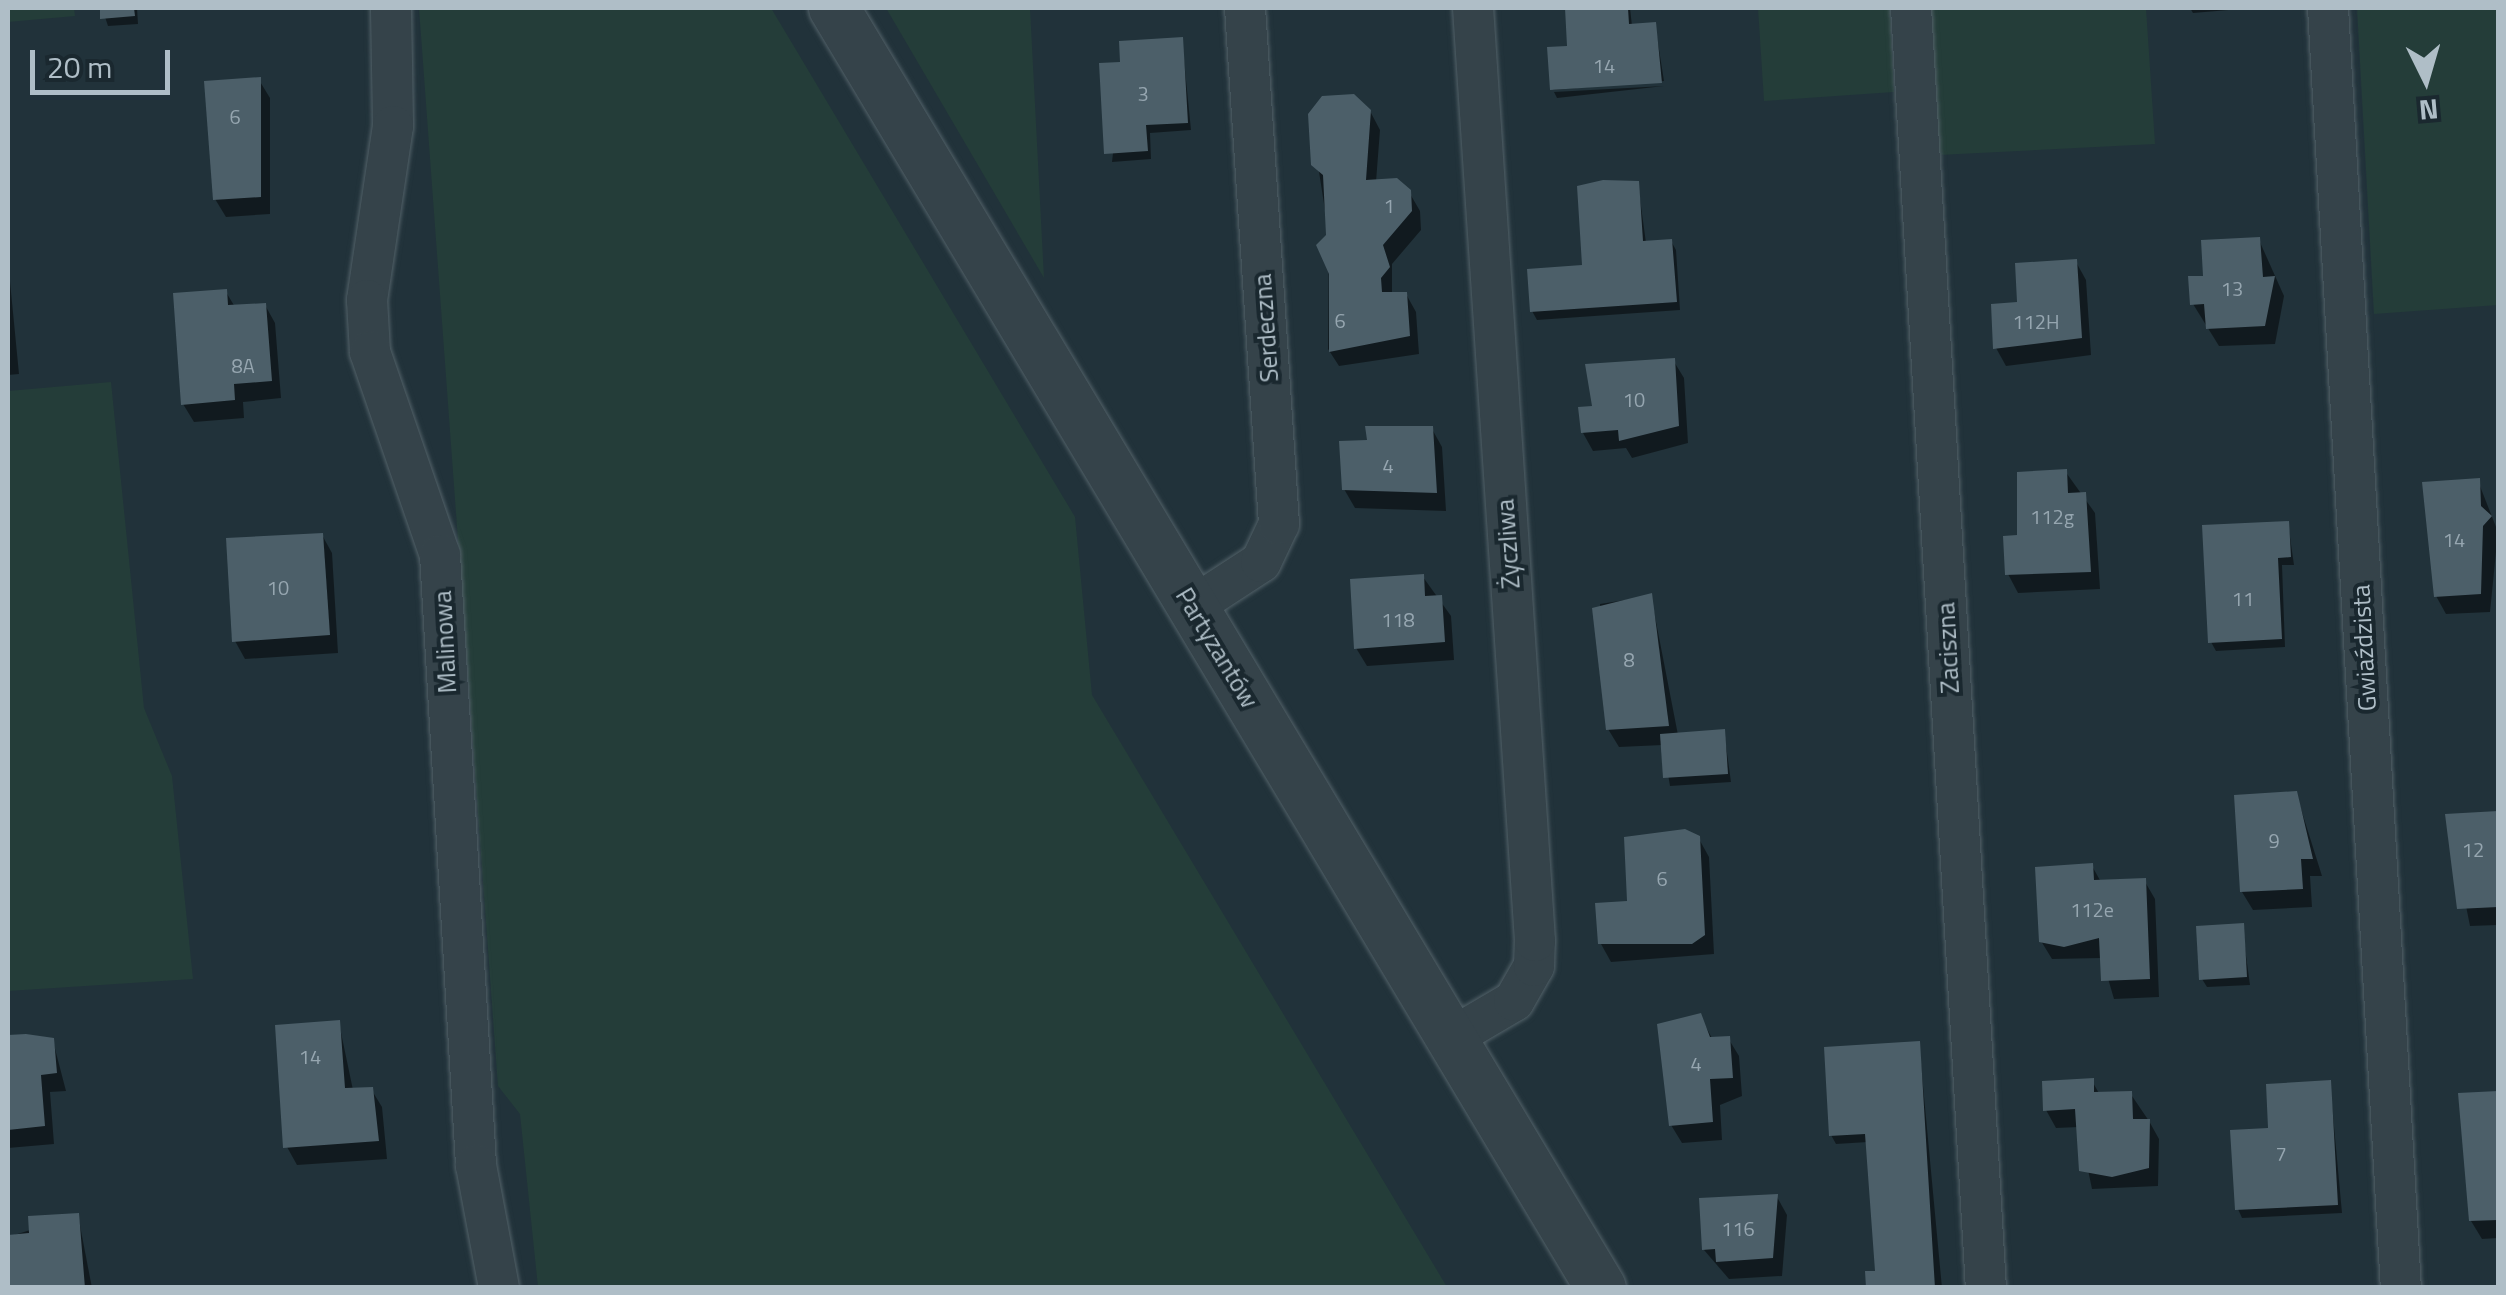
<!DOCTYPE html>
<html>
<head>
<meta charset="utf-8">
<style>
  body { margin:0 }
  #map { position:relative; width:2506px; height:1295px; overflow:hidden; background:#21323a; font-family:"Titillium Web",sans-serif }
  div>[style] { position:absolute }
  .green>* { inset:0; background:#243d39 }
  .shadow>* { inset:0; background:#0007 }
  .building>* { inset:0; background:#4c5f69 }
  .roads { filter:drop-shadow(0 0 2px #526168) drop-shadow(0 0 2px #526168) }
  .minor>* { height:40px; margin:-20px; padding:0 20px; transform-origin:20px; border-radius:20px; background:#35434a }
  .tertiary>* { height:50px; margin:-25px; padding:0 25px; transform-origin:25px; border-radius:25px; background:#35434a }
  span { translate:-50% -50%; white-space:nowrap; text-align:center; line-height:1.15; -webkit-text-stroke:8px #1a282f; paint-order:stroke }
  .number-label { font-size:20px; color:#96a6b0 }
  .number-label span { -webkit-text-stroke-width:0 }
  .street-label { font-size:25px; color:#afbec7 }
  .frame { position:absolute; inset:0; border:10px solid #afbec7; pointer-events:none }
  .north { position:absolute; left:2376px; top:30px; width:100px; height:100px; -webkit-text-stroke:8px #1a282f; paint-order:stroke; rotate:175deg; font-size:28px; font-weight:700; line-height:40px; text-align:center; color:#afbec7 }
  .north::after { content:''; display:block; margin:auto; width:35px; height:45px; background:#afbec7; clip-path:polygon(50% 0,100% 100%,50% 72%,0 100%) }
  .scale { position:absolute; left:30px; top:50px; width:140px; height:45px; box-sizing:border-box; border:5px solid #afbec7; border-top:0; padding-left:12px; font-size:30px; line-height:35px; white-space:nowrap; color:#afbec7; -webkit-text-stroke:8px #1a282f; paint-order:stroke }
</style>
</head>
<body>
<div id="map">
  <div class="green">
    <i style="clip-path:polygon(8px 8px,74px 8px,75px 16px,8px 22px)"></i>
    <i style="clip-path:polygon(419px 8px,771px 8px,1075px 517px,1092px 695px,1447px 1287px,538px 1287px,520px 1114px,498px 1086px)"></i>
    <i style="clip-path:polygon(886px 8px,1030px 8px,1044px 278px)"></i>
    <i style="clip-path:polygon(1758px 8px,1890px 8px,1894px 92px,1764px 101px)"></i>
    <i style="clip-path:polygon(1931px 8px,2146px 8px,2155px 144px,1939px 155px)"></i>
    <i style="clip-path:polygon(2357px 8px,2498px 8px,2498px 305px,2374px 314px)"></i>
    <i style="clip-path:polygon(111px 382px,144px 708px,172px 776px,193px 979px,8px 991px,8px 391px)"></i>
  </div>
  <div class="shadow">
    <i style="clip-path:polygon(102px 8px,137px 8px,138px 24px,108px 26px)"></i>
    <i style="clip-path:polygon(1567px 8px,1630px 8px,1632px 26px,1655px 24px,1664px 81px,1553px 90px,1550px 49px,1569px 48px)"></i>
    <i style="clip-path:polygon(2190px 8px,2252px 8px,2193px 13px)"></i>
    <i style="clip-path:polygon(1182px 40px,1191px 130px,1150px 133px,1151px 159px,1112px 162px,1123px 64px)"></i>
    <i style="clip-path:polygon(259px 80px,270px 98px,270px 214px,226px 217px,215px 199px)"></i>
    <i style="clip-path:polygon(1664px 86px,1557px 98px,1554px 92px)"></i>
    <i style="clip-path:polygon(1370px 111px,1380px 130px,1376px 182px,1409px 192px,1420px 211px,1421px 230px,1392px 264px,1392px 294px,1406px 294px,1416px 312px,1419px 354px,1339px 366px,1328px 349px,1329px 236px,1310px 114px)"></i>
    <i style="clip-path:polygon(1638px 184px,1646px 243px,1671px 241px,1676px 250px,1680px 310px,1537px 320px,1532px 311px,1584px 268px)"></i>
    <i style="clip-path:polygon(2259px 240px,2284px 296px,2275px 344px,2219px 346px,2193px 304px,2205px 278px)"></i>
    <i style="clip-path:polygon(8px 261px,19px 374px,8px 375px)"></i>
    <i style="clip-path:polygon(2076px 262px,2086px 280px,2091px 355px,2006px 366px,1996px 348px,2019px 304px)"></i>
    <i style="clip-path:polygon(226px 292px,235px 307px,265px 305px,275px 323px,281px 398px,243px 402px,244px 418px,194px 422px,183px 404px)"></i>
    <i style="clip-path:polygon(1673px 360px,1684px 378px,1688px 443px,1632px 458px,1626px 448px,1593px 451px,1583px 433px,1595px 408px)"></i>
    <i style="clip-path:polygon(1432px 429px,1442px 447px,1446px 511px,1355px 508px,1344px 489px,1369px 442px)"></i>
    <i style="clip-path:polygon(2065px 471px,2095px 513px,2100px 589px,2018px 593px,2008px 574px,2020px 538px)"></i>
    <i style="clip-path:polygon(2478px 481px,2498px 532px,2490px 612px,2446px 614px,2436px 596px)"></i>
    <i style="clip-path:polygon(2288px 523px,2294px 565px,2282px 565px,2285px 647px,2216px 651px,2211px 642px)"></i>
    <i style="clip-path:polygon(322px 535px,332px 553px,338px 653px,245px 659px,235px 641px)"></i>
    <i style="clip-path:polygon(1423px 577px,1451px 616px,1454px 660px,1367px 666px,1356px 648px)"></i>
    <i style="clip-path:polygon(1651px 596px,1678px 735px,1724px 731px,1731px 782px,1670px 786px,1663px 745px,1619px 747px,1608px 729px,1600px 604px)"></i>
    <i style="clip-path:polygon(2296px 793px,2322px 876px,2310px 876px,2312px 907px,2253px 910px,2242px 892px)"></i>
    <i style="clip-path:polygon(2498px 813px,2498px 925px,2470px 926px,2448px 816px)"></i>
    <i style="clip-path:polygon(1699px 839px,1709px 857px,1714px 954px,1611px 962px,1601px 944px)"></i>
    <i style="clip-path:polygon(2092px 866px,2101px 882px,2144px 880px,2155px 899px,2159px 997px,2114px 999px,2102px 958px,2052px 959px,2041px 941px)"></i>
    <i style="clip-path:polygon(2242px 926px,2250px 985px,2207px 987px,2202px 979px)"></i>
    <i style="clip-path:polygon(1700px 1016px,1713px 1040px,1728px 1038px,1739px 1056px,1742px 1096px,1720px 1105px,1722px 1140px,1682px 1143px,1671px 1125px)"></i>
    <i style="clip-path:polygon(339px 1023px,353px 1090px,371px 1089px,382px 1107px,387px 1159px,297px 1165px,287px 1147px)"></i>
    <i style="clip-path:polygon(53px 1041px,66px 1091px,50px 1092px,54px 1144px,8px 1148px,8px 1044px)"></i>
    <i style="clip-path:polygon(1919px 1043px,1942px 1288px,1868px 1288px,1878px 1273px,1868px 1142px,1836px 1144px,1831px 1135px)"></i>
    <i style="clip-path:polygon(2092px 1081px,2100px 1095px,2130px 1093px,2149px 1121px,2159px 1139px,2158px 1186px,2092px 1189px,2079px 1127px,2056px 1128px,2046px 1110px)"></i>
    <i style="clip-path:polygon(2330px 1083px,2342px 1213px,2242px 1218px,2238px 1209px,2270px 1130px)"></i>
    <i style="clip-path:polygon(2498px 1094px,2498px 1238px,2482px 1239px,2471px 1221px,2461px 1096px)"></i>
    <i style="clip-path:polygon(1777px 1197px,1787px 1215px,1782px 1276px,1729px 1279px,1704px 1250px)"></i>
    <i style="clip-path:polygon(78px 1215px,92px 1288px,8px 1288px,8px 1237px)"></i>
  </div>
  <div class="building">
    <i style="clip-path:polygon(100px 8px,134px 8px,135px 16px,100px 19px)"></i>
    <i style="clip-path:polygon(1565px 8px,1628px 8px,1629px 24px,1656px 22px,1662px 83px,1550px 90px,1547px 47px,1567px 46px)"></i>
    <i style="clip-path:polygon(1183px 37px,1188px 123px,1146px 125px,1148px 151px,1104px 154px,1099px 63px,1120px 62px,1119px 41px)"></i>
    <i style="clip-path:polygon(261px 77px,261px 197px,213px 200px,204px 81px)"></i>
    <i style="clip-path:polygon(1354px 94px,1371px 110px,1366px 180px,1397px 178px,1411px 190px,1412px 211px,1383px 245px,1390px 267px,1381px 278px,1382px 292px,1407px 292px,1410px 336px,1329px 352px,1329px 274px,1316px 245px,1326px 235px,1323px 175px,1311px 165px,1308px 114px,1322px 96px)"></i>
    <i style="clip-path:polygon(1603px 180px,1639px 181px,1643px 241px,1672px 239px,1677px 302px,1530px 312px,1527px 269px,1582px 265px,1577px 186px)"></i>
    <i style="clip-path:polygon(2260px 237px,2263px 277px,2275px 276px,2265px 326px,2206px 329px,2204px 304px,2190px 305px,2188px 276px,2203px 276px,2201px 240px)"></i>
    <i style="clip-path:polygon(2077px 259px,2082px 338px,1993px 349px,1991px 304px,2017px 302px,2015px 263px)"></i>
    <i style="clip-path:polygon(227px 289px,228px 305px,266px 303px,272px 381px,234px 384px,235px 400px,181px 405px,173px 293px)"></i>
    <i style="clip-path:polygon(1675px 358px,1679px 426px,1619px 441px,1618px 430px,1581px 433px,1578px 407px,1592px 406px,1585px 364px)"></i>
    <i style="clip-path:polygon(1365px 426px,1433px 426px,1437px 493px,1342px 490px,1339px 441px,1367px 440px)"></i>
    <i style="clip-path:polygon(2067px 469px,2068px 493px,2086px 492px,2091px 572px,2005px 575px,2003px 536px,2017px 535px,2017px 472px)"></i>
    <i style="clip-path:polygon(2480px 478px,2481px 506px,2492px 516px,2483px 526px,2481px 594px,2434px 597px,2422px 482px)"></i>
    <i style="clip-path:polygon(2289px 521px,2291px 557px,2278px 558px,2282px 639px,2208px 643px,2202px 525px)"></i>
    <i style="clip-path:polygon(323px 533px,330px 635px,232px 642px,226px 538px)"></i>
    <i style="clip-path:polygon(1424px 574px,1425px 596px,1442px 595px,1445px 642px,1354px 649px,1350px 579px)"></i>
    <i style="clip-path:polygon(1652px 593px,1669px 726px,1606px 730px,1592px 608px)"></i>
    <i style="clip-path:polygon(1725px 729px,1728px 774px,1663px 778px,1660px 734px)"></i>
    <i style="clip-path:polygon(2297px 791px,2313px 859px,2301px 859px,2303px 889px,2240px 892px,2234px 795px)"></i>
    <i style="clip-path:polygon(2498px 811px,2498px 907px,2457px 909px,2445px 814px)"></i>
    <i style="clip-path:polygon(1685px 829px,1700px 836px,1705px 935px,1692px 944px,1598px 944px,1595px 903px,1627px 901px,1624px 837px)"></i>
    <i style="clip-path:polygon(2093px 863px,2094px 880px,2146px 878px,2150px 979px,2101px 981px,2099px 938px,2064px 947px,2039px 942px,2035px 867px)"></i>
    <i style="clip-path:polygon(2244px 923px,2247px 977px,2199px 980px,2196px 926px)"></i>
    <i style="clip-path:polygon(1701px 1013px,1710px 1037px,1730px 1036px,1733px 1078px,1710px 1079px,1713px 1122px,1669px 1126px,1657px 1024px)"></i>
    <i style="clip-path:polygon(340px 1020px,345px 1088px,373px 1087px,379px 1141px,283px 1148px,275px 1025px)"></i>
    <i style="clip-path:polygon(26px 1034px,54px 1038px,57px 1073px,41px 1075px,45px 1126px,8px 1130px,8px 1035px)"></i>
    <i style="clip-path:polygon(1920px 1041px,1935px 1288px,1866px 1288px,1865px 1271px,1875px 1271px,1865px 1134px,1829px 1136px,1824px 1047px)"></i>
    <i style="clip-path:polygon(2094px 1078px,2094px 1092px,2132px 1091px,2133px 1119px,2150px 1119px,2149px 1168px,2112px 1177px,2079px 1171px,2075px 1109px,2043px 1111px,2042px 1081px)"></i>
    <i style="clip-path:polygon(2331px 1080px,2338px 1205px,2235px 1210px,2230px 1130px,2268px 1128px,2266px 1084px)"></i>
    <i style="clip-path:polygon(2498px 1091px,2498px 1220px,2469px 1221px,2458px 1093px)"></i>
    <i style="clip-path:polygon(1778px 1194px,1773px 1258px,1716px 1262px,1715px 1249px,1702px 1250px,1699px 1198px)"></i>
    <i style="clip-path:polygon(79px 1213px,85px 1288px,8px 1288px,8px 1235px,29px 1233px,28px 1216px)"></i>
  </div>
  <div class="roads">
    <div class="minor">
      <i style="left:391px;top:8px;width:118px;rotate:89deg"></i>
      <i style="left:393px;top:126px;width:176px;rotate:98.5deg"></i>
      <i style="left:367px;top:300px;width:52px;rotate:86.7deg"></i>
      <i style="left:370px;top:352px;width:215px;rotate:71deg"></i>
      <i style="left:440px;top:555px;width:611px;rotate:86.62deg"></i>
      <i style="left:476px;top:1165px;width:125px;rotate:79.4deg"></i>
      <i style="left:1911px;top:8px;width:1282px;rotate:86.65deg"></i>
      <i style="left:2328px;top:8px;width:1282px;rotate:86.74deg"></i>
      <i style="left:1192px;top:607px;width:82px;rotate:-33.1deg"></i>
      <i style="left:1261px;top:562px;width:42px;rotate:-64.7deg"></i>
      <i style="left:1279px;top:524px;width:517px;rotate:-93.77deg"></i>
      <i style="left:1451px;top:1038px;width:73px;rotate:-30.4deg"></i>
      <i style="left:1514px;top:1001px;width:40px;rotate:-60.3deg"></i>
      <i style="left:1534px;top:966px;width:25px;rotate:-88deg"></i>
      <i style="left:1535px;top:941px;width:935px;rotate:-93.8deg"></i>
    </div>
    <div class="tertiary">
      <i style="left:834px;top:8px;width:1492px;rotate:59.07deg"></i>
    </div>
  </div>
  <div class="number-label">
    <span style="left:1604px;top:65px">14</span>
    <span style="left:1143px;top:93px">3</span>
    <span style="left:235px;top:116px">6</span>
    <span style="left:1389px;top:205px">1</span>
    <span style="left:2232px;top:288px">13</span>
    <span style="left:1340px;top:320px">6</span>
    <span style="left:2036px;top:321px">112H</span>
    <span style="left:243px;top:365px">8A</span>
    <span style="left:1634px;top:399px">10</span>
    <span style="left:1388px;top:465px">4</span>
    <span style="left:2052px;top:516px">112g</span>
    <span style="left:2454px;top:539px">14</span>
    <span style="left:278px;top:587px">10</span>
    <span style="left:2243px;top:598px">11</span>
    <span style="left:1398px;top:619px">118</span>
    <span style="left:1629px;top:659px">8</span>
    <span style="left:2274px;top:840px">9</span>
    <span style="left:2473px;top:849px">12</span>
    <span style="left:1662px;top:878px">6</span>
    <span style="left:2092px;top:909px">112e</span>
    <span style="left:310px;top:1056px">14</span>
    <span style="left:1696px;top:1063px">4</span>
    <span style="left:2281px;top:1153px">7</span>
    <span style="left:1738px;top:1228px">116</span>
  </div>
  <div class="street-label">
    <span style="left:1266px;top:328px;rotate:-94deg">Serdeczna</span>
    <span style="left:1508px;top:544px;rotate:-94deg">Życzliwa</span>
    <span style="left:445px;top:642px;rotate:-93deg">Malinowa</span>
    <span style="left:1217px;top:648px;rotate:59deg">Partyzantów</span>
    <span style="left:1948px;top:648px;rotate:-93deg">Zaciszna</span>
    <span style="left:2364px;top:648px;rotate:-93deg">Gwiaździsta</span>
  </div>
  <div class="frame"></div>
  <div class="north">N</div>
  <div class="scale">20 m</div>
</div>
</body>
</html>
